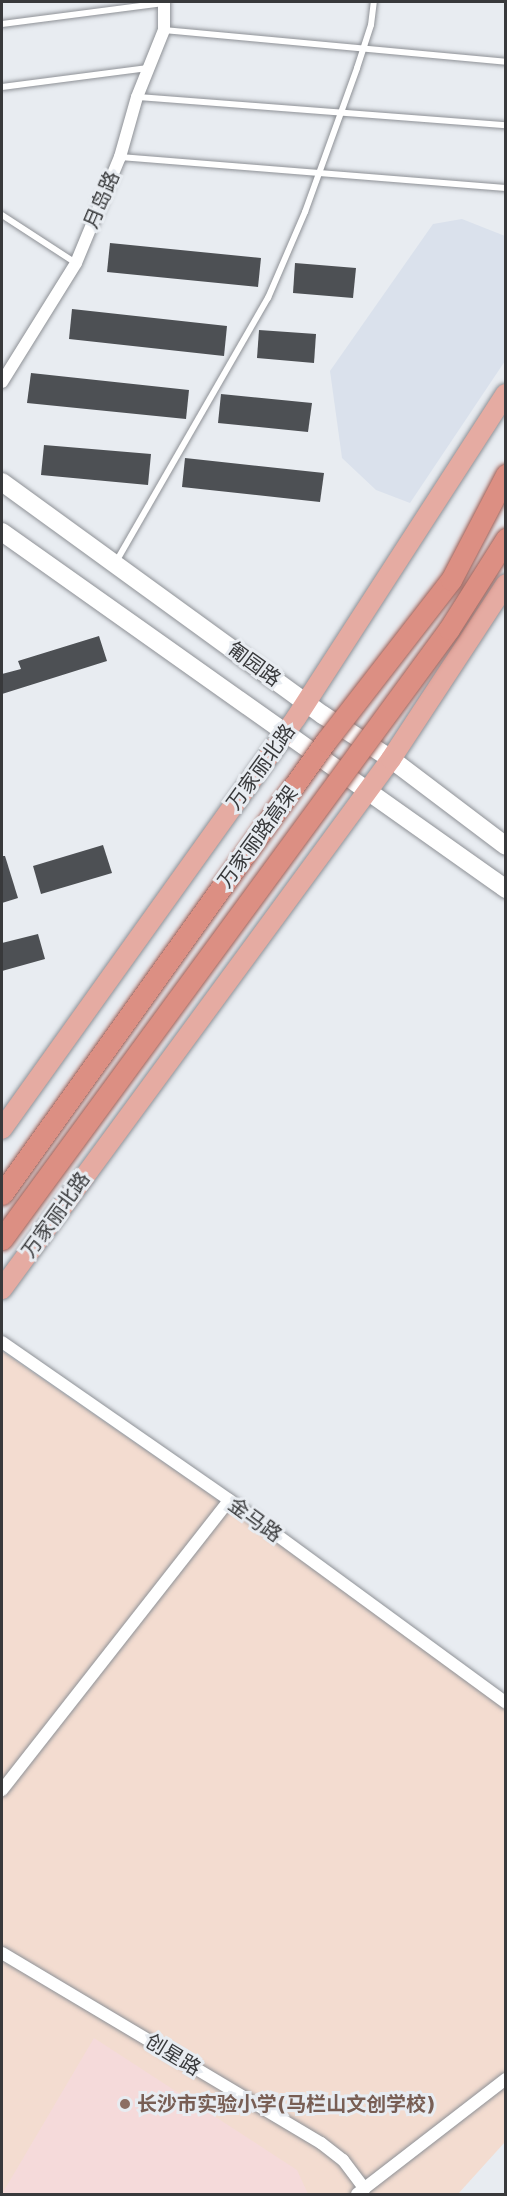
<!DOCTYPE html>
<html>
<head>
<meta charset="utf-8">
<style>
  body { margin:0 }
  #map { position:relative; width:507px; height:2196px; overflow:hidden; background:#e8ecf1; font-family:"DejaVu Sans","Noto Sans SC",sans-serif }
  div>[style] { position:absolute }
  .commercial>* { inset:0; background:#f3dcd0 }
  .built>* { inset:0; background:#dae1ec }
  .education>* { inset:0; background:#f5dada }
  .building>* { inset:0; background:#4d5054 }
  .roads { filter:drop-shadow(0 0 2px #8e9196) drop-shadow(0 0 2px #8e9196) }
  .service>* { height:6px; margin:-3px; padding:0 3px; transform-origin:3px; border-radius:3px; background:#fff }
  .minor>* { height:12px; margin:-6px; padding:0 6px; transform-origin:6px; border-radius:6px; background:#fff }
  .secondary>* { height:18px; margin:-9px; padding:0 9px; transform-origin:9px; border-radius:9px; background:#fff }
  .primary>* { height:20px; margin:-10px; padding:0 10px; transform-origin:10px; border-radius:10px; background:#e5aba2 }
  .bridges { filter:drop-shadow(0 0 2px #9d5f56) drop-shadow(0 0 2px #9d5f56) }
  .trunk-bridge>* { height:21px; margin:-10.5px; padding:0 10.5px; transform-origin:10.5px; border-radius:10.5px; background:#dc8f83 }
  .dots>* { width:16px; height:16px; translate:-50% -50%; box-sizing:border-box; border:3px solid #e8ecf1; border-radius:50% }
  span { translate:-50% -50%; white-space:nowrap; text-align:center; line-height:1.15; -webkit-text-stroke:6px #e8ecf1; paint-order:stroke }
  .street-label { font-size:20px; color:#38393b }
  .education-label { font-size:20px; color:#785e54; font-weight:700 }
  .left { translate:0 -50%; text-align:left }
  .frame { position:absolute; inset:0; border:3px solid #38393b; pointer-events:none }
</style>
</head>
<body>
<div id="map">
  <div class="commercial">
    <i style="clip-path:polygon(2px 1351px,208px 1493px,505px 1708px,505px 2142px,458px 2194px,2px 2194px)"></i>
  </div>
  <div class="built">
    <i style="clip-path:polygon(462px 219px,505px 236px,505px 361px,410px 503px,376px 490px,342px 458px,330px 371px,433px 224px)"></i>
  </div>
  <div class="education">
    <i style="clip-path:polygon(94px 2038px,297px 2170px,308px 2194px,2px 2194px)"></i>
  </div>
  <div class="building">
    <i style="clip-path:polygon(110px 243px,261px 258px,258px 287px,107px 272px)"></i>
    <i style="clip-path:polygon(295px 263px,356px 268px,353px 298px,293px 293px)"></i>
    <i style="clip-path:polygon(72px 309px,227px 326px,224px 356px,69px 339px)"></i>
    <i style="clip-path:polygon(259px 330px,316px 334px,314px 363px,257px 358px)"></i>
    <i style="clip-path:polygon(31px 373px,189px 390px,186px 419px,27px 403px)"></i>
    <i style="clip-path:polygon(221px 394px,312px 403px,308px 432px,218px 423px)"></i>
    <i style="clip-path:polygon(44px 445px,151px 454px,148px 485px,41px 475px)"></i>
    <i style="clip-path:polygon(185px 458px,324px 473px,320px 502px,182px 487px)"></i>
    <i style="clip-path:polygon(99px 636px,107px 661px,2px 694px,2px 674px,21px 669px,18px 661px)"></i>
    <i style="clip-path:polygon(103px 845px,112px 873px,41px 894px,33px 866px)"></i>
    <i style="clip-path:polygon(2px 856px,5px 856px,18px 898px,2px 903px)"></i>
    <i style="clip-path:polygon(38px 934px,45px 959px,2px 971px,2px 943px)"></i>
  </div>
  <div class="roads">
    <div class="service">
      <i style="left:2px;top:24px;width:163px;rotate:-7.4deg"></i>
      <i style="left:164px;top:30px;width:343px;rotate:5.3deg"></i>
      <i style="left:2px;top:87px;width:147px;rotate:-7.4deg"></i>
      <i style="left:138px;top:97px;width:369px;rotate:4.4deg"></i>
      <i style="left:120px;top:157px;width:387px;rotate:4.6deg"></i>
      <i style="left:2px;top:215px;width:88px;rotate:33deg"></i>
      <i style="left:116px;top:562px;width:305px;rotate:-60.1deg"></i>
      <i style="left:268px;top:298px;width:94px;rotate:-66.7deg"></i>
      <i style="left:305px;top:212px;width:153px;rotate:-70.1deg"></i>
      <i style="left:357px;top:68px;width:45px;rotate:-72deg"></i>
      <i style="left:371px;top:25px;width:23px;rotate:-83deg"></i>
    </div>
    <div class="minor">
      <i style="left:2px;top:382px;width:140px;rotate:-58.1deg"></i>
      <i style="left:76px;top:263px;width:115px;rotate:-67.5deg"></i>
      <i style="left:120px;top:157px;width:62px;rotate:-74.2deg"></i>
      <i style="left:137px;top:97px;width:72px;rotate:-68.1deg"></i>
      <i style="left:164px;top:30px;width:28px;rotate:-90deg"></i>
      <i style="left:2px;top:1342px;width:277px;rotate:34.8deg"></i>
      <i style="left:229px;top:1500px;width:343px;rotate:36.2deg"></i>
      <i style="left:2px;top:1790px;width:368px;rotate:-51.9deg"></i>
      <i style="left:2px;top:1953px;width:371px;rotate:30.8deg"></i>
      <i style="left:321px;top:2143px;width:28px;rotate:38deg"></i>
      <i style="left:343px;top:2160px;width:36px;rotate:53deg"></i>
      <i style="left:357px;top:2194px;width:188px;rotate:-37.7deg"></i>
    </div>
    <div class="secondary">
      <i style="left:2px;top:482px;width:397px;rotate:36deg"></i>
      <i style="left:323px;top:715px;width:81px;rotate:32.9deg"></i>
      <i style="left:391px;top:759px;width:144px;rotate:37.1deg"></i>
      <i style="left:2px;top:532px;width:618px;rotate:35.31deg"></i>
    </div>
    <div class="primary">
      <i style="left:2px;top:1129px;width:505px;rotate:-54.42deg"></i>
      <i style="left:296px;top:718px;width:386px;rotate:-57.1deg"></i>
      <i style="left:2px;top:1289px;width:657px;rotate:-53.72deg"></i>
      <i style="left:391px;top:759px;width:209px;rotate:-56.7deg"></i>
    </div>
  </div>
  <div class="bridges">
    <div class="trunk-bridge">
      <i style="left:2px;top:1194px;width:557px;rotate:-54.43deg"></i>
      <i style="left:326px;top:741px;width:204px;rotate:-52.2deg"></i>
      <i style="left:451px;top:580px;width:119px;rotate:-62.4deg"></i>
      <i style="left:2px;top:1239px;width:756px;rotate:-53.77deg"></i>
      <i style="left:449px;top:629px;width:107px;rotate:-57.7deg"></i>
    </div>
  </div>
  <div class="dots">
    <i style="left:125px;top:2104px;background:#8d6e63"></i>
  </div>
  <div class="street-label">
    <span style="left:102px;top:200px;rotate:-67deg">月岛路</span>
    <span style="left:254px;top:664px;rotate:36deg">匍园路</span>
    <span style="left:261px;top:767px;rotate:-54deg">万家丽北路</span>
    <span style="left:258px;top:837px;rotate:-54deg">万家丽路高架</span>
    <span style="left:56px;top:1215px;rotate:-54deg">万家丽北路</span>
    <span style="left:255px;top:1520px;rotate:36deg">金马路</span>
    <span style="left:173px;top:2055px;rotate:31deg">创星路</span>
  </div>
  <div class="education-label">
    <span class="left" style="left:137px;top:2104px">长沙市实验小学(马栏山文创学校)</span>
  </div>
  <div class="frame"></div>
</div>
</body>
</html>
